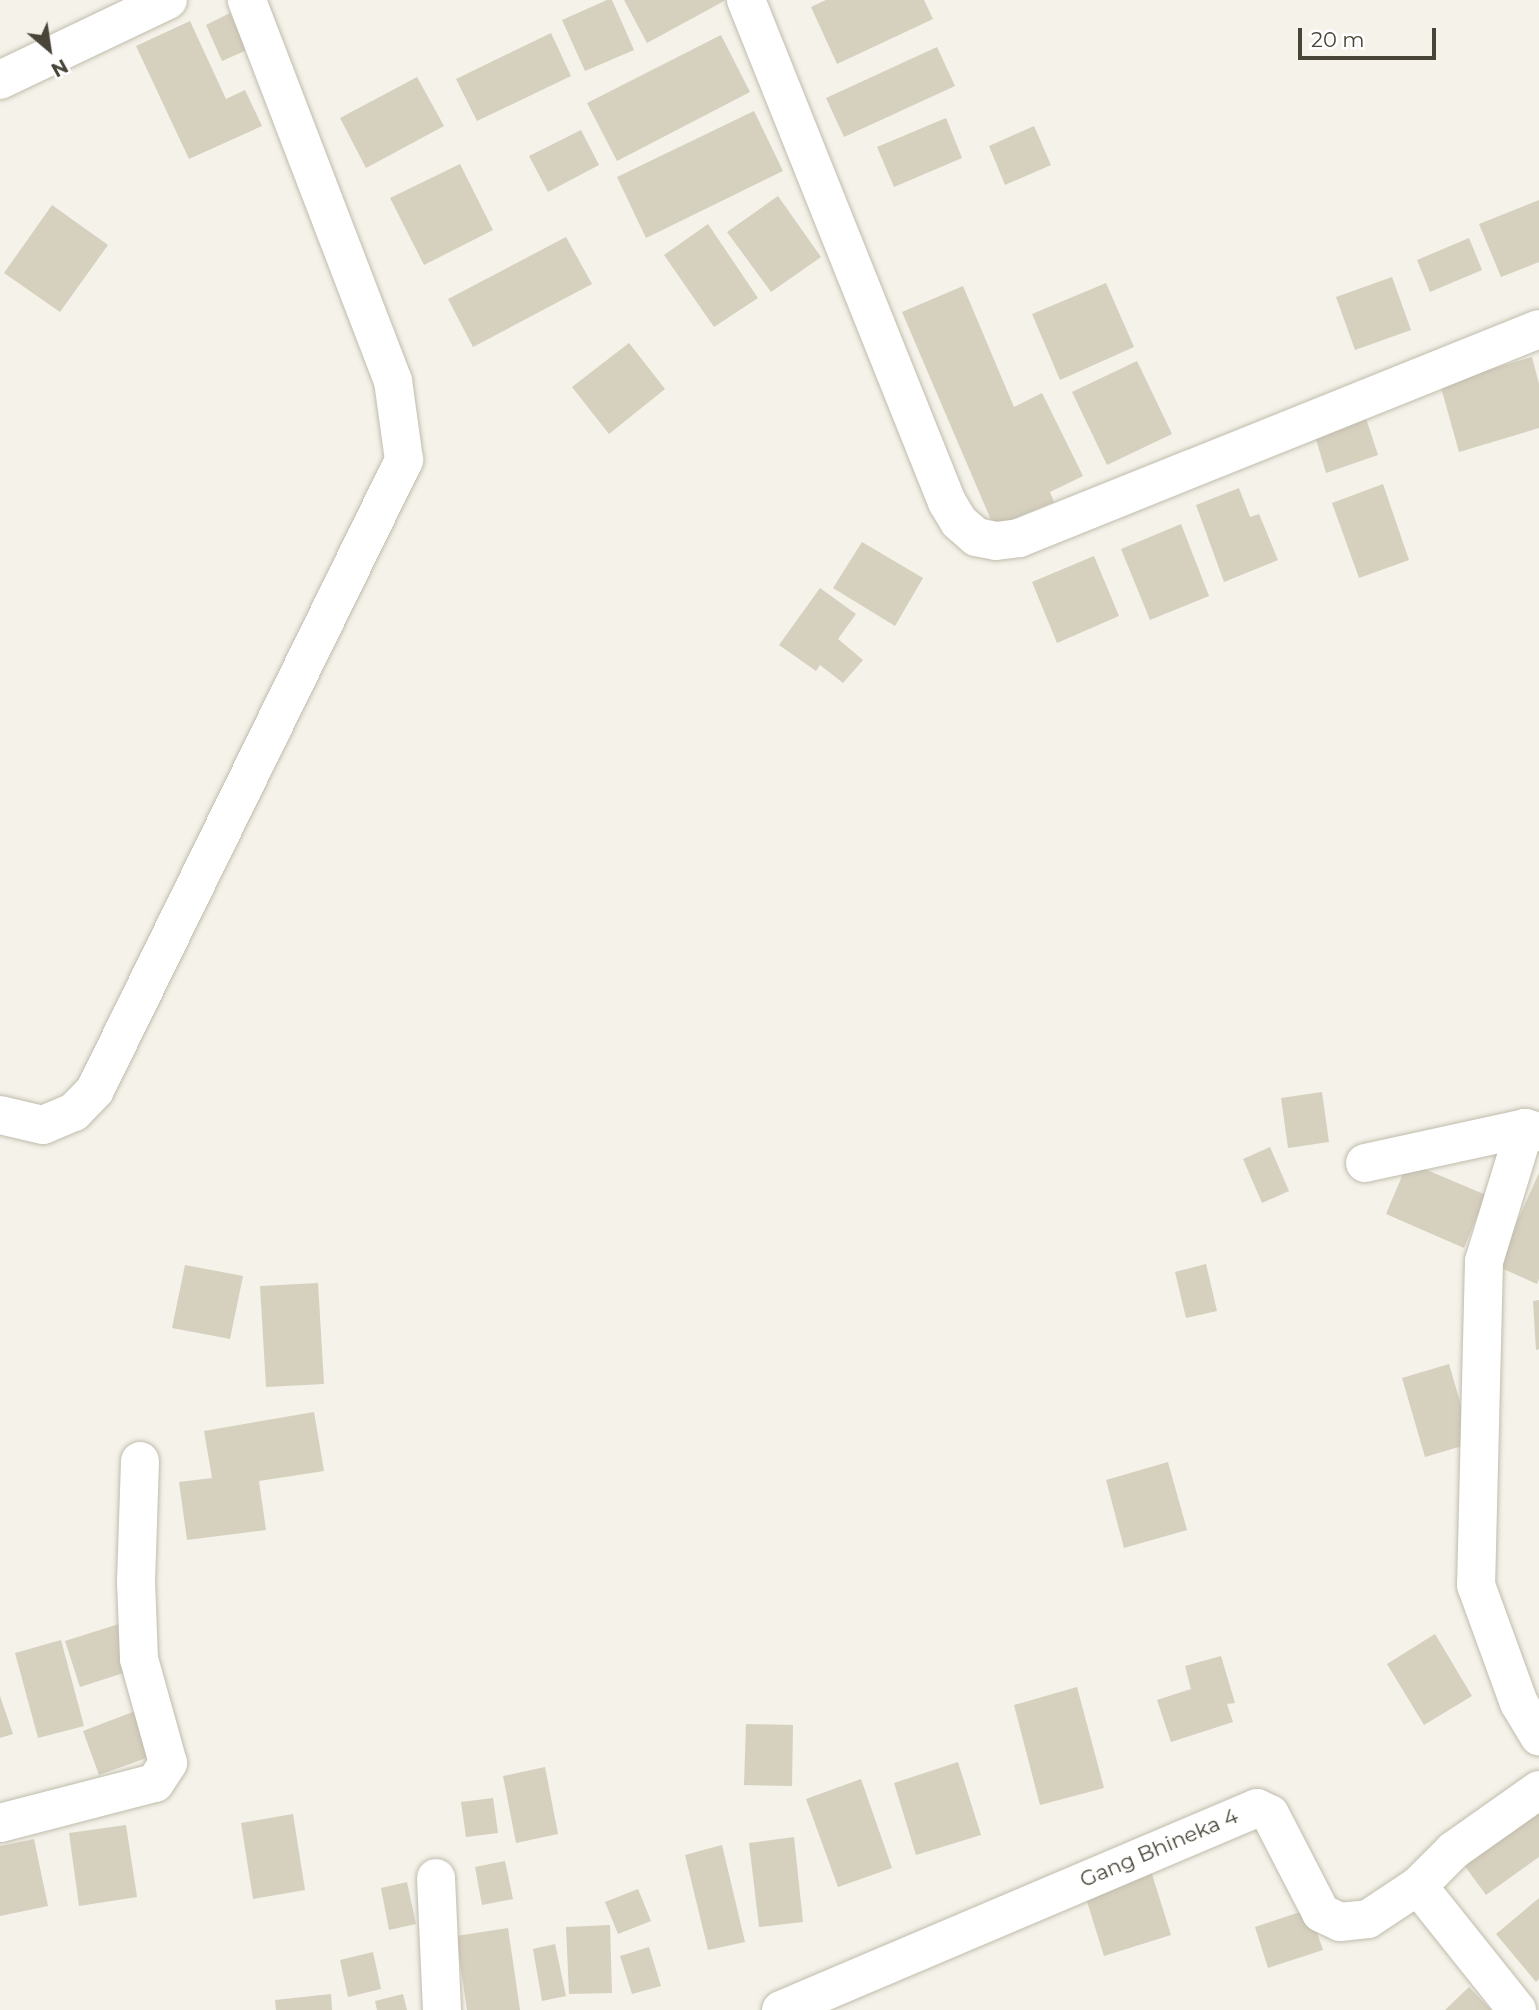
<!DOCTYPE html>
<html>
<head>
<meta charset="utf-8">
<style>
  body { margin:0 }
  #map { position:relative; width:1539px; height:2010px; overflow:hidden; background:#f4f2e9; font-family:Montserrat,sans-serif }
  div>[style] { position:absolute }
  .building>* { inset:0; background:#d6d0bf }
  .roads { filter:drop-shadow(0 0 2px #c0bcac) drop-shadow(0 0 2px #c0bcac) }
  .street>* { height:38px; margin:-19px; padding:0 19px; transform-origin:19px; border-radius:19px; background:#fff }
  span { translate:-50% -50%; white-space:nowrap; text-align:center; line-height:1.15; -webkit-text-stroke:5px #fff; paint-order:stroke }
  .street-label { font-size:21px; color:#484438 }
  .north { position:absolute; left:14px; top:14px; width:70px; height:70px; -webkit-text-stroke:5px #fff; paint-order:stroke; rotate:151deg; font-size:19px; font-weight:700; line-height:28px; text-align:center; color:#484438 }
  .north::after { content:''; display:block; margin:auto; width:24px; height:32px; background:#484438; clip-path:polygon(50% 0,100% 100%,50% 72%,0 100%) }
  .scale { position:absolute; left:1298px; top:28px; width:138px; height:32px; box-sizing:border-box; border:4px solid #484438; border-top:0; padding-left:9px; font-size:21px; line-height:24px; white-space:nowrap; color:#484438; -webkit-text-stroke:5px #fff; paint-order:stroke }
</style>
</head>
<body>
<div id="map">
  <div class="building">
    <i style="clip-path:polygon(607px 0,612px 0,634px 50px,585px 71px,562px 20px)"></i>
    <i style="clip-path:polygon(624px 0,726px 0,647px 43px)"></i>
    <i style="clip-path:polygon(826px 0,924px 0,933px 19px,837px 64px,811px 7px)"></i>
    <i style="clip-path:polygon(230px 13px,247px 50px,222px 61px,206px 25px)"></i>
    <i style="clip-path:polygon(190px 21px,226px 99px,245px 90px,262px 126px,189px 159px,136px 46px)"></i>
    <i style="clip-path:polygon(551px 33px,571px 76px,477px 121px,456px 79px)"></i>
    <i style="clip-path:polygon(721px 35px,750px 92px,617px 161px,587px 103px)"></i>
    <i style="clip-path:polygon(937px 47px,955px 86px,844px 137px,826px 98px)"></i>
    <i style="clip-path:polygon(417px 77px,444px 126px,366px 168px,340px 118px)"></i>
    <i style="clip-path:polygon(754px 111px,783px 171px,646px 238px,617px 177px)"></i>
    <i style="clip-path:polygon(946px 118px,962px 158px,894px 187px,877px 147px)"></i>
    <i style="clip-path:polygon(1034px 126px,1051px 165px,1005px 185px,989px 146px)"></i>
    <i style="clip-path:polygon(581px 130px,599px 165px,548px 192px,529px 156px)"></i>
    <i style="clip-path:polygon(460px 164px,493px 230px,424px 265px,390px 198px)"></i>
    <i style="clip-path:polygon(778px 196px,821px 257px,771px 292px,727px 232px)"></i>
    <i style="clip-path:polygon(1539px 200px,1539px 262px,1501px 277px,1479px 224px)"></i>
    <i style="clip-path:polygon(52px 205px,108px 245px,60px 312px,4px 273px)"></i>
    <i style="clip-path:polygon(708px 224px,758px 298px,714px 327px,664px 255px)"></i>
    <i style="clip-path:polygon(566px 237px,592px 284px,473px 347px,448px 299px)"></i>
    <i style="clip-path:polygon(1469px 238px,1482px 270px,1430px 292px,1417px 260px)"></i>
    <i style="clip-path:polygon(1392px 277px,1411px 330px,1355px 350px,1336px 297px)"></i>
    <i style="clip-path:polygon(1106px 283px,1134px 347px,1060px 380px,1032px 314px)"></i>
    <i style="clip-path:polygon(963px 286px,1014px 407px,1042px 393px,1083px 476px,1050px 492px,1054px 502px,994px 527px,902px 312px)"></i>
    <i style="clip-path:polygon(629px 343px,665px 389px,609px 434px,572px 387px)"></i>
    <i style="clip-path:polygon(1532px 357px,1539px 384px,1539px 428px,1459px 452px,1440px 384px)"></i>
    <i style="clip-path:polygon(1137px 361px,1172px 434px,1107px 465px,1072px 392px)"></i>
    <i style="clip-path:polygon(1363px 409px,1378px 455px,1326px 473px,1312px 426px)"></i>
    <i style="clip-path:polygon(1383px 484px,1409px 560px,1359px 578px,1332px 503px)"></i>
    <i style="clip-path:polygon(1239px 488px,1250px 517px,1259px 514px,1278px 560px,1224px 582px,1196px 505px)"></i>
    <i style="clip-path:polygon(1181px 524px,1209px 596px,1150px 620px,1121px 549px)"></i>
    <i style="clip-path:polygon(862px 542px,923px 578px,895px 626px,833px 588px)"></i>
    <i style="clip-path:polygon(1094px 556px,1119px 616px,1057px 643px,1032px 582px)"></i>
    <i style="clip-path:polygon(820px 588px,856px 614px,838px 639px,863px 660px,843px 683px,820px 665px,816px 671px,779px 645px)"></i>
    <i style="clip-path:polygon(1322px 1092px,1329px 1142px,1288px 1148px,1281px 1098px)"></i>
    <i style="clip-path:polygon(1270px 1147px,1289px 1191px,1262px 1203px,1243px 1159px)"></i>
    <i style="clip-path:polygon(1408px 1162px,1486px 1195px,1464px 1248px,1386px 1214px)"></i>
    <i style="clip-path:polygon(1539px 1173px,1539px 1279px,1537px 1284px,1497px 1266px)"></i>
    <i style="clip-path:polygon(1206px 1264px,1217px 1311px,1186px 1318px,1175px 1272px)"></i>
    <i style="clip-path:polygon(185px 1265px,243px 1276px,230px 1339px,172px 1328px)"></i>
    <i style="clip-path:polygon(318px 1283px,324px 1384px,266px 1387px,260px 1286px)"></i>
    <i style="clip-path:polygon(1539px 1300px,1539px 1349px,1536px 1350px,1533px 1301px)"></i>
    <i style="clip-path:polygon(1449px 1364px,1472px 1443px,1425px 1457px,1402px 1378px)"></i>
    <i style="clip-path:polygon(314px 1412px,324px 1471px,259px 1481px,266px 1530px,187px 1540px,179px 1482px,212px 1478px,204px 1431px)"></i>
    <i style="clip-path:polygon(1168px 1462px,1187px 1530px,1124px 1548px,1106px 1480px)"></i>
    <i style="clip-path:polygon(125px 1622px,139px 1668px,80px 1687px,65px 1641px)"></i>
    <i style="clip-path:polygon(1435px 1634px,1472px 1696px,1424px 1725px,1387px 1664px)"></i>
    <i style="clip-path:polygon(61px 1640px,84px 1726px,38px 1738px,15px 1653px)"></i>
    <i style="clip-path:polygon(1221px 1656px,1235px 1703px,1227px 1704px,1233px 1722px,1171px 1742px,1157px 1700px,1191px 1689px,1185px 1666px)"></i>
    <i style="clip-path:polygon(1077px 1687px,1104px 1788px,1040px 1805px,1014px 1705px)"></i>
    <i style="clip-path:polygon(0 1696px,13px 1734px,0 1738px)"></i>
    <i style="clip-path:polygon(138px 1710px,155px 1755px,99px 1775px,83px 1731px)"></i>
    <i style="clip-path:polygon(746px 1724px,793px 1725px,792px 1786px,744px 1785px)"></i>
    <i style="clip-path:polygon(958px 1762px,981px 1835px,916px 1855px,894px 1783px)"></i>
    <i style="clip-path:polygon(545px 1767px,558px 1834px,516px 1843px,503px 1776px)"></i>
    <i style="clip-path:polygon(861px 1779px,892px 1868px,838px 1887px,806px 1799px)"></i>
    <i style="clip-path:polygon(493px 1798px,498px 1833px,466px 1837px,461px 1802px)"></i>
    <i style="clip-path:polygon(1539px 1810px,1539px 1857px,1486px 1895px,1464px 1865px)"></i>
    <i style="clip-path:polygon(293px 1814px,305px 1890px,253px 1899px,241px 1823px)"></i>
    <i style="clip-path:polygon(126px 1825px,137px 1897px,79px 1906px,69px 1833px)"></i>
    <i style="clip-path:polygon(794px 1837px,803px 1922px,759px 1927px,749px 1843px)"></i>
    <i style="clip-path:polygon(34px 1839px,48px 1906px,0 1916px,0 1846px)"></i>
    <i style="clip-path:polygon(722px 1845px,745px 1942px,708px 1950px,685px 1855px)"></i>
    <i style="clip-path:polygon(505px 1861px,513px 1899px,482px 1905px,475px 1867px)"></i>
    <i style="clip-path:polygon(1151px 1871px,1171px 1935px,1104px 1956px,1084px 1892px)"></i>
    <i style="clip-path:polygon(407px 1882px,416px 1924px,389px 1930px,381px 1888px)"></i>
    <i style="clip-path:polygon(638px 1889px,651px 1921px,618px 1934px,605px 1902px)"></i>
    <i style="clip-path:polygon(1539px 1898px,1539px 1979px,1536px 1982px,1496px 1934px)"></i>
    <i style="clip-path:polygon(1309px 1909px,1323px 1950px,1268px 1968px,1255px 1927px)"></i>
    <i style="clip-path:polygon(610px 1925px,612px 1993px,569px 1994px,566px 1927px)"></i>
    <i style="clip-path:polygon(508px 1928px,520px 2010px,467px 2010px,456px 1936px)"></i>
    <i style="clip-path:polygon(555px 1944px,566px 1996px,542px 2001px,533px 1949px)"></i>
    <i style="clip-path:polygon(649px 1947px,661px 1986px,632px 1994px,620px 1956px)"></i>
    <i style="clip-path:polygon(373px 1952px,381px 1989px,348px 1997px,340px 1960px)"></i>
    <i style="clip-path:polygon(1469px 1987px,1491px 2010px,1445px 2010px)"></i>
    <i style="clip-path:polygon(331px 1994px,332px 2010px,276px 2010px,275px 2000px)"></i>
    <i style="clip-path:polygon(403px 1994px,407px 2010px,377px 2010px,375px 2001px)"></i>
  </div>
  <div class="roads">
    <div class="street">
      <i style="left:746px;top:0;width:541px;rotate:68.18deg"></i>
      <i style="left:947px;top:502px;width:23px;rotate:59deg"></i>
      <i style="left:959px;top:522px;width:23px;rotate:41deg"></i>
      <i style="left:976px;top:537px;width:20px;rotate:11deg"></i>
      <i style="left:996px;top:541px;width:23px;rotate:-7deg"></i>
      <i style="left:1019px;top:538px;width:560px;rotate:-21.9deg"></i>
      <i style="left:0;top:80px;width:186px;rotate:-25.5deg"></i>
      <i style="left:0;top:1115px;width:44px;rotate:13.1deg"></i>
      <i style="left:43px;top:1125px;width:34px;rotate:-23deg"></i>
      <i style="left:74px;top:1112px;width:30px;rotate:-46deg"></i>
      <i style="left:95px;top:1090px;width:702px;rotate:-63.87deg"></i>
      <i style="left:404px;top:460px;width:80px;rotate:-97.9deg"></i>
      <i style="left:393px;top:381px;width:408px;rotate:-111deg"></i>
      <i style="left:1525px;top:1128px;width:139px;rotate:107.1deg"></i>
      <i style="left:1484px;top:1261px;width:324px;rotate:91.4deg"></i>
      <i style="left:1476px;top:1585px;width:126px;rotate:70deg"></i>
      <i style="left:1519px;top:1703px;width:39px;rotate:59deg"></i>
      <i style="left:1365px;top:1163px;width:164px;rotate:-12.3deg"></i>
      <i style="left:1525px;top:1128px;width:15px;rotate:16deg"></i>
      <i style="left:0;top:1823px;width:160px;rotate:-14.5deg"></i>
      <i style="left:155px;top:1783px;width:24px;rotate:-57deg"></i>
      <i style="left:168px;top:1763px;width:108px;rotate:-105.6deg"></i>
      <i style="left:139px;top:1659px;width:77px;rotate:-92.2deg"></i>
      <i style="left:136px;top:1582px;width:121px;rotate:-88.1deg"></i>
      <i style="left:436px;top:1878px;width:132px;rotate:87.4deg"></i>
      <i style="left:1418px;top:1886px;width:159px;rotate:51.4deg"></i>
      <i style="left:781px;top:2010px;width:517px;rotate:-22.99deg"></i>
      <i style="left:1257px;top:1808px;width:14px;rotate:25deg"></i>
      <i style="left:1270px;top:1814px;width:111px;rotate:62.7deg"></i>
      <i style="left:1321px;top:1913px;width:21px;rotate:25deg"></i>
      <i style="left:1340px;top:1922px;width:28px;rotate:-6deg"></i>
      <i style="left:1368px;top:1919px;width:60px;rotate:-33.4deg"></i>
      <i style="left:1418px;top:1886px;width:51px;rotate:-45deg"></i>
      <i style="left:1454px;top:1850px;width:104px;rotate:-35.2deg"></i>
    </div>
  </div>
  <div class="street-label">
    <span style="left:1159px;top:1848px;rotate:-23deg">Gang Bhineka 4</span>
  </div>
  <div class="north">N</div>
  <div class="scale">20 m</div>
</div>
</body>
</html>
